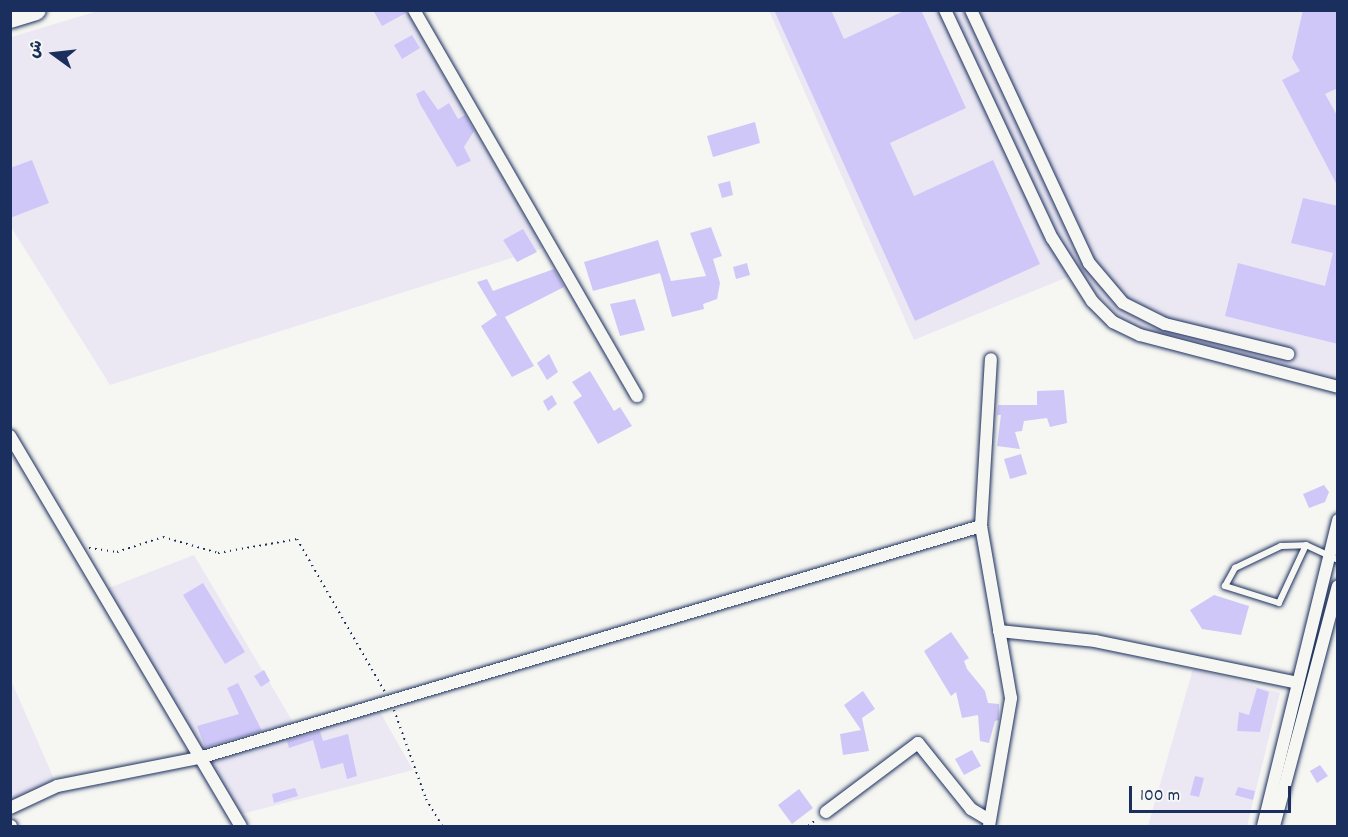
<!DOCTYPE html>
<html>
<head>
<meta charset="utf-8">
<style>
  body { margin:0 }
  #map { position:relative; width:1348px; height:837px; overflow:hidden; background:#f6f6f2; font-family:Dekko,"Playpen Sans Arabic",sans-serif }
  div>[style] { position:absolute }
  .built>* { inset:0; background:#ebe8f4 }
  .building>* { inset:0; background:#d0c7f9 }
  .path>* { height:2px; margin-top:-1px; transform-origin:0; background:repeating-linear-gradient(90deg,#1b2f5e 0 1.5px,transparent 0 6px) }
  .roads { filter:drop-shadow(0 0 2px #1b2f5e) drop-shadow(0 0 2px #1b2f5e) }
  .service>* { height:6px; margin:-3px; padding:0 3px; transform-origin:3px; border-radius:3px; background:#f6f6f2 }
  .minor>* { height:12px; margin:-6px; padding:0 6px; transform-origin:6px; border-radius:6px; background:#f6f6f2 }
  .trunk>* { height:20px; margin:-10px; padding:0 10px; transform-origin:10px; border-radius:10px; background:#f6f6f2 }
  span { translate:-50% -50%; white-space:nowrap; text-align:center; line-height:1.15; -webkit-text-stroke:5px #f6f6f2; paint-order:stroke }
  .frame { position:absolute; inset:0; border:12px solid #1b2f5e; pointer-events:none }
  .north { position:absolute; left:24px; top:24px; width:60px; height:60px; -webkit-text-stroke:4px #f6f6f2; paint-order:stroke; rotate:285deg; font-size:16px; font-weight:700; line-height:24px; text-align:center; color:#1b2f5e }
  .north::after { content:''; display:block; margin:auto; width:21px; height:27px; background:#1b2f5e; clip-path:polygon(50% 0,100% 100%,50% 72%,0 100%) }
  .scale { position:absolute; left:1129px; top:786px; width:162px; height:27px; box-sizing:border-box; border:3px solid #1b2f5e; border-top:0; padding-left:8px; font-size:18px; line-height:21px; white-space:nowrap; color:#1b2f5e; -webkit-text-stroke:4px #f6f6f2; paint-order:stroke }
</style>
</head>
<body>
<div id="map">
  <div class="built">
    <i style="clip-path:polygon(406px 10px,543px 248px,110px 385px,11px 227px,11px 37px,98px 11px)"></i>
    <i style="clip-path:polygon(769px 11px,1337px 11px,1337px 384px,1140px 335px,1075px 274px,914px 340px)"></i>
    <i style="clip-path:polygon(194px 555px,297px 729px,376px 705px,413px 770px,234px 816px,101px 591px)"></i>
    <i style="clip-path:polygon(1193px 669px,1280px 693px,1247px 826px,1148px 826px)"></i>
    <i style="clip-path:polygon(10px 678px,57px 786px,10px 808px)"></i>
  </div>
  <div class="building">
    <i style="clip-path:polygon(373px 10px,406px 10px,406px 13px,382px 26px)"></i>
    <i style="clip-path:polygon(774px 10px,831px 10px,844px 39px,906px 10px,921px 10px,966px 108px,890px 143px,914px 196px,993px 160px,1040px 264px,915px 321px)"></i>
    <i style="clip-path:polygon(1303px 10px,1338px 10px,1338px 88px,1325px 94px,1338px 117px,1338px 187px,1282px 80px,1300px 71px,1292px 58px)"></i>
    <i style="clip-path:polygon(412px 35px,420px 48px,402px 59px,394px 45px)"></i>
    <i style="clip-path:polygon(424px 90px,438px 110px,449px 103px,458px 119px,465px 115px,474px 131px,464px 147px,471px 161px,457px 167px,420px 104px,416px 94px)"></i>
    <i style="clip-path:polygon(755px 122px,760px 143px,713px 157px,707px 136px)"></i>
    <i style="clip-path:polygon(32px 160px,49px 203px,10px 218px,10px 168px)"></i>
    <i style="clip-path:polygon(730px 181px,733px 195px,722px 198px,718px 184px)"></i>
    <i style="clip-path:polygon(1303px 198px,1338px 206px,1338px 344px,1225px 316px,1238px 263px,1325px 286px,1333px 253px,1291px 243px)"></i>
    <i style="clip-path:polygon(711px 227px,722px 256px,713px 259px,720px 283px,717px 299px,703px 304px,704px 309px,672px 317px,660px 273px,593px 291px,584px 262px,658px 240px,671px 281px,706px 276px,690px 233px)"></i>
    <i style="clip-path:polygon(523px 229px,537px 252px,517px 262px,503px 240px)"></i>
    <i style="clip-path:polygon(747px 263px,750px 275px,736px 279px,733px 267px)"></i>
    <i style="clip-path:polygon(554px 269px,564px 287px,505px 317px,534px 366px,512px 377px,481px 326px,497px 315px,477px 282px,487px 279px,493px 291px)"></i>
    <i style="clip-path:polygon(635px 299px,645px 330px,620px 336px,610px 304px)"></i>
    <i style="clip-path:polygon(549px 354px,558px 372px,547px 380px,537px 363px)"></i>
    <i style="clip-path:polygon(590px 371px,614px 411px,620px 407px,632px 426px,598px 444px,573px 402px,582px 396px,572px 382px)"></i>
    <i style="clip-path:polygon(1064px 390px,1067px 423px,1050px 427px,1047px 418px,1024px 421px,1022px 431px,1015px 432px,1020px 449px,997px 446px,1001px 415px,997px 415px,998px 405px,1037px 405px,1037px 391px)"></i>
    <i style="clip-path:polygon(552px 395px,557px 404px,548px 411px,543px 401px)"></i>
    <i style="clip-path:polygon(1021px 454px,1027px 474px,1010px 479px,1004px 459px)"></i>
    <i style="clip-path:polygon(1324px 485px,1329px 492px,1325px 502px,1309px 508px,1303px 494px)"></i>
    <i style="clip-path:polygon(203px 583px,245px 652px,225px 664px,183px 595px)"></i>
    <i style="clip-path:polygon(1214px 595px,1249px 606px,1241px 635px,1202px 629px,1190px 610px)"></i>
    <i style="clip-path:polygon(951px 632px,969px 658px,964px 661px,967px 669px,985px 691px,988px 703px,999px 704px,999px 720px,995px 721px,989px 743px,980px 741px,978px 715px,962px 718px,956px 692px,951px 696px,924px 651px)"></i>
    <i style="clip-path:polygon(264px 670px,270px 681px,261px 687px,254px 676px)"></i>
    <i style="clip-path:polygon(238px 683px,262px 731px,205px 747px,197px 726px,239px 714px,227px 688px)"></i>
    <i style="clip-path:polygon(1257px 688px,1269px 692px,1260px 732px,1237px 731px,1239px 712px,1249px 715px)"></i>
    <i style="clip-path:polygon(863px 691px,875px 709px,862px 718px,869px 751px,843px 755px,840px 734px,861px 730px,844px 705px)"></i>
    <i style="clip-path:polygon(320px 731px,323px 741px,348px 734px,357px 776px,347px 779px,343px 763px,321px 769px,313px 740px,289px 748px,287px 741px)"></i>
    <i style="clip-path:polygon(972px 750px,981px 766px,964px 775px,955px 759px)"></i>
    <i style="clip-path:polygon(1320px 765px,1328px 776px,1317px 783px,1310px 771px)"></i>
    <i style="clip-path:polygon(1195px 776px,1204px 778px,1199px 797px,1190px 795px)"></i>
    <i style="clip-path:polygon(1238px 787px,1255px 791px,1253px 800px,1235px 795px)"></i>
    <i style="clip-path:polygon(295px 788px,298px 796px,274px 803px,272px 794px)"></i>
    <i style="clip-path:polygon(799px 789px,813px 808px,792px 824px,778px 805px)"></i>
  </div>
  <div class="path">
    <i style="left:89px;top:548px;width:28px;rotate:8deg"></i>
    <i style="left:117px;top:552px;width:48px;rotate:-18.1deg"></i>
    <i style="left:163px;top:537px;width:57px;rotate:16.2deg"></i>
    <i style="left:218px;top:553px;width:80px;rotate:-10deg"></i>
    <i style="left:297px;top:539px;width:177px;rotate:60.1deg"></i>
    <i style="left:394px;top:710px;width:95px;rotate:70.2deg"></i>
    <i style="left:426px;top:799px;width:31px;rotate:59deg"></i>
    <i style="left:808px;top:826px;width:11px;rotate:-38deg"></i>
  </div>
  <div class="roads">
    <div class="service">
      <i style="left:1306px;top:545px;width:64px;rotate:115deg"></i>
      <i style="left:1279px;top:603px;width:57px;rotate:-162.5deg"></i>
      <i style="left:1225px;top:586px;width:21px;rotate:-61deg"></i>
      <i style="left:1235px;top:568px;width:51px;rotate:-25.6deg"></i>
      <i style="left:1281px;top:546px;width:25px;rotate:-2deg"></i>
      <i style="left:1306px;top:545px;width:35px;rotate:25deg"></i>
    </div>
    <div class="minor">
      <i style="left:414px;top:10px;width:446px;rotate:60deg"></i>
      <i style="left:945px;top:10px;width:252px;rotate:64.9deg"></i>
      <i style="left:1052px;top:238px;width:75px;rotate:57.6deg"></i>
      <i style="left:1092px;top:301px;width:30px;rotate:45deg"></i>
      <i style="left:1113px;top:322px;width:30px;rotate:26deg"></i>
      <i style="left:1140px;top:335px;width:205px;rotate:14.7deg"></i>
      <i style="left:971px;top:10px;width:279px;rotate:65deg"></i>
      <i style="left:1089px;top:263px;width:52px;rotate:49.6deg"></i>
      <i style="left:1123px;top:303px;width:47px;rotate:26.6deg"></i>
      <i style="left:1165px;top:324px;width:127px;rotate:13.7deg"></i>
      <i style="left:10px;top:436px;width:453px;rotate:59.4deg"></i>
      <i style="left:999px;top:631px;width:97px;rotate:5.9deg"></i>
      <i style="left:1095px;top:641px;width:207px;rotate:11.7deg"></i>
      <i style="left:10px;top:808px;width:52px;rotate:-25.1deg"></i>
      <i style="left:57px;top:786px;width:145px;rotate:-11.2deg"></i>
      <i style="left:199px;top:758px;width:816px;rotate:-16.52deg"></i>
      <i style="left:826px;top:812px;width:115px;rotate:-36.9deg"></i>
      <i style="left:918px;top:743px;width:85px;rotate:51.2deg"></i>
      <i style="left:971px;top:809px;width:21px;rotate:31deg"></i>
      <i style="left:10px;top:826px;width:1px"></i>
      <i style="left:989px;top:826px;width:130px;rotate:-80.2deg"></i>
      <i style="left:1011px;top:698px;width:175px;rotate:-99.9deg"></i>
      <i style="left:981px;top:526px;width:167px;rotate:-86.6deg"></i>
      <i style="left:1263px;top:826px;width:315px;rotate:-76.2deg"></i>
      <i style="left:1274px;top:826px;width:248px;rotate:-75.1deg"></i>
    </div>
    <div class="trunk">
      <i style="left:10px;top:18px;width:27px;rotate:-17deg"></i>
    </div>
  </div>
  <div class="frame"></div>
  <div class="north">ش</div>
  <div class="scale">100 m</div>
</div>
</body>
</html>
